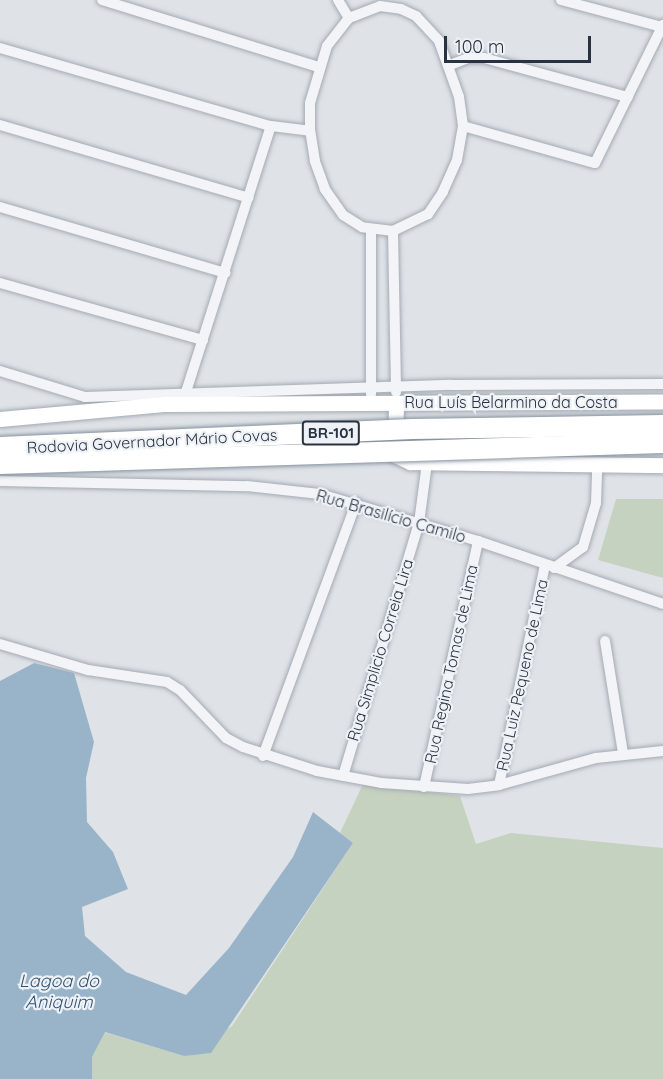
<!DOCTYPE html>
<html>
<head>
<meta charset="utf-8">
<style>
  body { margin:0 }
  #map { position:relative; width:663px; height:1079px; overflow:hidden; background:#dfe3e8; font-family:Quicksand,sans-serif }
  div>[style] { position:absolute }
  .green>* { inset:0; background:#c6d2c0 }
  .water>* { inset:0; background:#99b4c9 }
  .roads { filter:drop-shadow(0 0 2px #a4aab2) drop-shadow(0 0 2px #a4aab2) }
  .street>* { height:10px; margin:-5px; padding:0 5px; transform-origin:5px; border-radius:5px; background:#f2f4f7 }
  .secondary>* { height:15px; margin:-7.5px; padding:0 7.5px; transform-origin:7.5px; border-radius:7.5px; background:#fff }
  .bridges { filter:drop-shadow(0 0 2px #86929f) drop-shadow(0 0 2px #86929f) }
  .highway-bridge>* { height:20px; margin:-10px; padding:0 10px; transform-origin:10px; border-radius:10px; background:#fff }
  span { translate:-50% -50%; white-space:nowrap; text-align:center; line-height:1.15; -webkit-text-stroke:4.5px #eef2f6; paint-order:stroke }
  .shield-label span { padding:2px 4px; background:#eef2f6; border:2px solid; border-radius:4px; -webkit-text-stroke-width:0 }
  .shield-label { font-size:15px; color:#283240; font-weight:700 }
  .street-label { font-size:16px; color:#283240 }
  .water-label { font-size:18px; color:#315474; font-style:italic }
  .scale { position:absolute; left:444px; top:36px; width:147px; height:27px; box-sizing:border-box; border:3px solid #283240; border-top:0; padding-left:8px; font-size:18px; line-height:21px; white-space:nowrap; color:#283240; -webkit-text-stroke:4px #eef2f6; paint-order:stroke }
</style>
</head>
<body>
<div id="map">
  <div class="green">
    <i style="clip-path:polygon(616px 499px,663px 499px,663px 578px,598px 560px)"></i>
    <i style="clip-path:polygon(363px 784px,460px 796px,476px 844px,511px 833px,663px 848px,663px 1079px,92px 1079px,92px 1057px,104px 1032px,184px 1056px,232px 1026px,353px 843px,340px 833px)"></i>
  </div>
  <div class="water">
    <i style="clip-path:polygon(34px 663px,74px 673px,94px 742px,86px 778px,87px 822px,113px 852px,128px 889px,82px 907px,85px 936px,126px 972px,186px 995px,229px 948px,293px 857px,313px 812px,353px 843px,211px 1053px,184px 1056px,105px 1032px,92px 1057px,92px 1079px,0 1079px,0 681px)"></i>
  </div>
  <div class="roads">
    <div class="street">
      <i style="left:102px;top:0;width:227px;rotate:17.2deg"></i>
      <i style="left:338px;top:0;width:21px;rotate:59deg"></i>
      <i style="left:561px;top:0;width:105px;rotate:15deg"></i>
      <i style="left:380px;top:6px;width:21px;rotate:8deg"></i>
      <i style="left:401px;top:9px;width:17px;rotate:25deg"></i>
      <i style="left:416px;top:16px;width:34px;rotate:47deg"></i>
      <i style="left:439px;top:41px;width:59px;rotate:70.3deg"></i>
      <i style="left:459px;top:97px;width:29px;rotate:82deg"></i>
      <i style="left:463px;top:126px;width:35px;rotate:100deg"></i>
      <i style="left:457px;top:160px;width:35px;rotate:114deg"></i>
      <i style="left:443px;top:192px;width:27px;rotate:124deg"></i>
      <i style="left:428px;top:214px;width:39px;rotate:154deg"></i>
      <i style="left:393px;top:231px;width:31px;rotate:-173deg"></i>
      <i style="left:362px;top:227px;width:22px;rotate:-148deg"></i>
      <i style="left:343px;top:215px;width:32px;rotate:-125deg"></i>
      <i style="left:325px;top:189px;width:30px;rotate:-110deg"></i>
      <i style="left:315px;top:161px;width:30px;rotate:-99deg"></i>
      <i style="left:310px;top:131px;width:28px;rotate:-90deg"></i>
      <i style="left:310px;top:103px;width:59px;rotate:-73.4deg"></i>
      <i style="left:327px;top:46px;width:36px;rotate:-52deg"></i>
      <i style="left:349px;top:18px;width:33px;rotate:-21deg"></i>
      <i style="left:0;top:48px;width:282px;rotate:16.1deg"></i>
      <i style="left:271px;top:126px;width:39px;rotate:7deg"></i>
      <i style="left:450px;top:65px;width:19px;rotate:-21deg"></i>
      <i style="left:468px;top:58px;width:16px"></i>
      <i style="left:484px;top:58px;width:149px;rotate:15.2deg"></i>
      <i style="left:0;top:125px;width:259px;rotate:16.3deg"></i>
      <i style="left:463px;top:126px;width:137px;rotate:15.7deg"></i>
      <i style="left:595px;top:163px;width:154px;rotate:-63.8deg"></i>
      <i style="left:0;top:207px;width:235px;rotate:16.3deg"></i>
      <i style="left:371px;top:229px;width:165px;rotate:90deg"></i>
      <i style="left:393px;top:231px;width:161px;rotate:88.9deg"></i>
      <i style="left:0;top:283px;width:211px;rotate:15.7deg"></i>
      <i style="left:0;top:371px;width:89px;rotate:17deg"></i>
      <i style="left:85px;top:397px;width:366px;rotate:-1.9deg"></i>
      <i style="left:451px;top:385px;width:212px;rotate:-0.3deg"></i>
      <i style="left:185px;top:395px;width:282px;rotate:-72.3deg"></i>
      <i style="left:0;top:481px;width:247px;rotate:1.2deg"></i>
      <i style="left:247px;top:486px;width:73px;rotate:6.3deg"></i>
      <i style="left:320px;top:494px;width:165px;rotate:16.6deg"></i>
      <i style="left:478px;top:541px;width:195px;rotate:18.8deg"></i>
      <i style="left:554px;top:568px;width:36px;rotate:-36deg"></i>
      <i style="left:583px;top:547px;width:46px;rotate:-73.5deg"></i>
      <i style="left:596px;top:503px;width:38px;rotate:-88deg"></i>
      <i style="left:605px;top:641px;width:114px;rotate:80.9deg"></i>
      <i style="left:0;top:644px;width:92px;rotate:16.5deg"></i>
      <i style="left:88px;top:670px;width:80px;rotate:8.6deg"></i>
      <i style="left:167px;top:682px;width:15px;rotate:32deg"></i>
      <i style="left:180px;top:690px;width:66px;rotate:46.2deg"></i>
      <i style="left:226px;top:738px;width:19px;rotate:28deg"></i>
      <i style="left:243px;top:747px;width:78px;rotate:18deg"></i>
      <i style="left:317px;top:771px;width:65px;rotate:10.6deg"></i>
      <i style="left:381px;top:783px;width:87px;rotate:3.9deg"></i>
      <i style="left:468px;top:789px;width:31px;rotate:-7deg"></i>
      <i style="left:499px;top:785px;width:101px;rotate:-15.6deg"></i>
      <i style="left:596px;top:758px;width:67px;rotate:-6deg"></i>
      <i style="left:263px;top:756px;width:270px;rotate:-69.8deg"></i>
      <i style="left:343px;top:776px;width:264px;rotate:-73.3deg"></i>
      <i style="left:419px;top:523px;width:61px;rotate:-82.4deg"></i>
      <i style="left:499px;top:785px;width:225px;rotate:-78.2deg"></i>
      <i style="left:424px;top:787px;width:252px;rotate:-77.6deg"></i>
    </div>
    <div class="secondary">
      <i style="left:396px;top:403px;width:52px;rotate:91.1deg"></i>
      <i style="left:395px;top:455px;width:17px;rotate:25deg"></i>
      <i style="left:410px;top:462px;width:253px;rotate:0.7deg"></i>
      <i style="left:0;top:419px;width:167px;rotate:-5.2deg"></i>
      <i style="left:166px;top:404px;width:497px;rotate:-0.3deg"></i>
    </div>
  </div>
  <div class="bridges">
    <div class="highway-bridge">
      <i style="left:0;top:447px;width:413px;rotate:-2.5deg"></i>
      <i style="left:413px;top:429px;width:250px;rotate:-0.9deg"></i>
      <i style="left:0;top:464px;width:663px;rotate:-1.81deg"></i>
    </div>
  </div>
  <div class="shield-label">
    <span style="left:331px;top:433px">BR-101</span>
  </div>
  <div class="street-label">
    <span style="left:511px;top:402px">Rua Luís Belarmino da Costa</span>
    <span style="left:152px;top:441px;rotate:-3deg">Rodovia Governador Mário Covas</span>
    <span style="left:391px;top:516px;rotate:16deg">Rua Brasilício Camilo</span>
    <span style="left:380px;top:650px;rotate:-73deg">Rua Simplicio Correia Lira</span>
    <span style="left:451px;top:664px;rotate:-78deg">Rua Regina Tomas de Lima</span>
    <span style="left:522px;top:675px;rotate:-78deg">Rua Luiz Pequeno de Lima</span>
  </div>
  <div class="water-label">
    <span style="left:59px;top:992px">Lagoa do<br>Aniquim</span>
  </div>
  <div class="scale">100 m</div>
</div>
</body>
</html>
